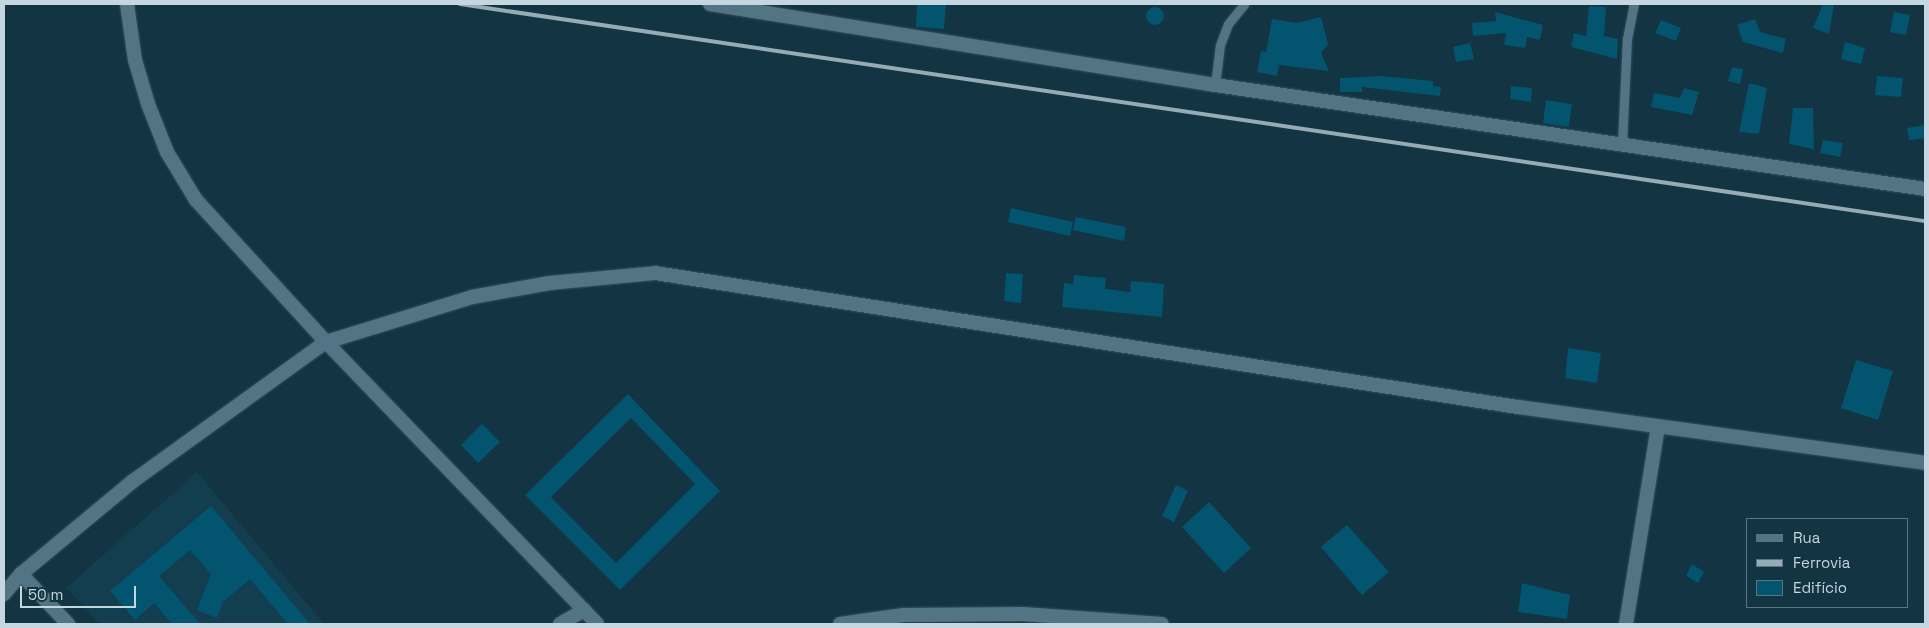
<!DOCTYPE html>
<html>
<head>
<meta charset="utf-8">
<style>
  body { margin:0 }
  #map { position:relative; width:1929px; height:628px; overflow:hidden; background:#133442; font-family:"Space Grotesk",sans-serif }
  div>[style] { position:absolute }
  .built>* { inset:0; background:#133e50 }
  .building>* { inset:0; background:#02546f }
  .round { border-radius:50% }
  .roads { filter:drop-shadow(0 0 1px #374f5c) drop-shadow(0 0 1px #374f5c) }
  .service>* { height:9px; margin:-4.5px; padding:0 4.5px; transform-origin:4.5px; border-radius:4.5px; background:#527484 }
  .minor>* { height:14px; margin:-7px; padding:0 7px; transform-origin:7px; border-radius:7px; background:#527484 }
  .rail>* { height:4px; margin:-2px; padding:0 2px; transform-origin:2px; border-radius:2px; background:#95abb6 }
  span { translate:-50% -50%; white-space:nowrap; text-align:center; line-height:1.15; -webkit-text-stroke:4px #133442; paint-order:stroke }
  .frame { position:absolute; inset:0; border:5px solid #c4d6df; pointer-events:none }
  .legend { position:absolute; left:1746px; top:518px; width:162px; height:90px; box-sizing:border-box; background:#133442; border:1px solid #5a7581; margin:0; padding:6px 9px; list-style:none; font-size:15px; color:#c4d6df }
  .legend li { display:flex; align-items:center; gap:10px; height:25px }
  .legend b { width:25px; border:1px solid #5a7581 }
  .scale { position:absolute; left:20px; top:586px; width:116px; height:22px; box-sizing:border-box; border:2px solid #c4d6df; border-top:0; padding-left:6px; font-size:15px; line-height:18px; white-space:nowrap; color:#c4d6df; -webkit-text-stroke:4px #133442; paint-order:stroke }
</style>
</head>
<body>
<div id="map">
  <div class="built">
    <i style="clip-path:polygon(197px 472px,324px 624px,100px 624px,66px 588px)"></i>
  </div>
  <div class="building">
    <i style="clip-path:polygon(917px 4px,946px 4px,944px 29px,916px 27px)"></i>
    <i style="clip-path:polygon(1823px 4px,1834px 4px,1829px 34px,1813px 28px)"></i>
    <i style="clip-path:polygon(1589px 6px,1606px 7px,1604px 36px,1618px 39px,1617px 59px,1571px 47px,1574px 33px,1586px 36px)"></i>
    <i class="round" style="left:1146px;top:7px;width:18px;height:18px"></i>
    <i style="clip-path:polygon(1495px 12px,1543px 25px,1540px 40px,1527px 37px,1525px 48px,1504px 45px,1506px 33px,1473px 36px,1472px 23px,1496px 21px)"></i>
    <i style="clip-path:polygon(1894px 12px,1910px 15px,1906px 35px,1890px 32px)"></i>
    <i style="clip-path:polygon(1321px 17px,1328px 44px,1321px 53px,1329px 71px,1279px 65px,1277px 76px,1257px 72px,1261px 51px,1266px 52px,1272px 19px,1297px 23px)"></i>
    <i style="clip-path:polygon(1755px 19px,1760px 32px,1786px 39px,1783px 53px,1743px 42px,1737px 25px)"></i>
    <i style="clip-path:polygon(1661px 20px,1681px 28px,1676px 41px,1655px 33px)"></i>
    <i style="clip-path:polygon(1845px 42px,1865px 48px,1861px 64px,1841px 59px)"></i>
    <i style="clip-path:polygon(1470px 43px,1474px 59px,1456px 62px,1453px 47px)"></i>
    <i style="clip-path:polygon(1732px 67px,1743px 69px,1740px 84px,1728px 81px)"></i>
    <i style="clip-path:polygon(1381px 76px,1433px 81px,1433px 86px,1441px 87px,1440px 96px,1362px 87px,1362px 92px,1340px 92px,1340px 78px)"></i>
    <i style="clip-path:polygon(1877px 76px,1903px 78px,1901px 97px,1875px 95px)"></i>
    <i style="clip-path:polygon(1749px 83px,1767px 88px,1759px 134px,1739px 132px)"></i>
    <i style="clip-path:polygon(1511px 86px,1532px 88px,1531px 102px,1510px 99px)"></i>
    <i style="clip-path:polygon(1684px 88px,1699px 92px,1692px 115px,1651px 107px,1654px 93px,1680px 98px)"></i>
    <i style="clip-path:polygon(1546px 100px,1572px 104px,1569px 127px,1543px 123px)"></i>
    <i style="clip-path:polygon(1793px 108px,1813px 108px,1814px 149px,1789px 144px)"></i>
    <i style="clip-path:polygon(1925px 125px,1925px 138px,1909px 140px,1907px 128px)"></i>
    <i style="clip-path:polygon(1823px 140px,1843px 143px,1840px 157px,1820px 153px)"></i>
    <i style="clip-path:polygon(1011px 208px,1073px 222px,1070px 236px,1008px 222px)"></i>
    <i style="clip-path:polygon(1076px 217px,1126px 227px,1124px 241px,1073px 230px)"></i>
    <i style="clip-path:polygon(1006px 273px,1023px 274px,1021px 303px,1004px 301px)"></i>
    <i style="clip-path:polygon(1074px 275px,1106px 278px,1105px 289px,1130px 292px,1131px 281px,1164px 284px,1162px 317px,1062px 307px,1064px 283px,1073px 284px)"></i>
    <i style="clip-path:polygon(1568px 348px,1601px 353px,1597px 383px,1565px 378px)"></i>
    <i style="clip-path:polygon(1856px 360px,1893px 371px,1878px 420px,1841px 408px)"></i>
    <i style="clip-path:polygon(evenodd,628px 394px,720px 491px,620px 590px,525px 495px,628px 394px,631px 418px,695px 484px,616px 563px,551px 497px,631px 418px)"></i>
    <i style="clip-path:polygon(482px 424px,500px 442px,478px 463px,461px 445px)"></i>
    <i style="clip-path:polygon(1176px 485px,1188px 491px,1174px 522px,1162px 516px)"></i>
    <i style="clip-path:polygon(1209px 502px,1251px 548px,1224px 573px,1182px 527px)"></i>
    <i style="clip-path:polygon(211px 506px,310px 624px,288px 624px,250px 579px,223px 602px,217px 618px,197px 610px,211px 574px,190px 550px,159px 576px,200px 624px,172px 624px,154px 603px,135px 620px,110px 591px)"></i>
    <i style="clip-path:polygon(1347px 525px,1389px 572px,1362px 595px,1321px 547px)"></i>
    <i style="clip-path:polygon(1692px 564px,1704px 572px,1698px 583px,1686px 576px)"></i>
    <i style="clip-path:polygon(1522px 583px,1570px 595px,1567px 619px,1518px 612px)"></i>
  </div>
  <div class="roads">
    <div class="service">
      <i style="left:1215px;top:85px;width:40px;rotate:-82.9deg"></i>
      <i style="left:1220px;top:45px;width:22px;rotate:-69deg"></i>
      <i style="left:1228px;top:24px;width:26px;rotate:-51deg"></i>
      <i style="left:1622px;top:144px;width:105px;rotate:-87.3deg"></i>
      <i style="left:1627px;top:39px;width:36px;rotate:-79deg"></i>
    </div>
    <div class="minor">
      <i style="left:127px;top:4px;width:57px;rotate:81.9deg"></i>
      <i style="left:135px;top:60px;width:46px;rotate:73.5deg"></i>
      <i style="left:148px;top:104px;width:52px;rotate:68.4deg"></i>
      <i style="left:167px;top:152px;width:56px;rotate:58.9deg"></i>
      <i style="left:196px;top:200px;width:193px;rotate:47.5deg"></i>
      <i style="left:326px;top:342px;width:391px;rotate:46.1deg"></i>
      <i style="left:710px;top:4px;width:511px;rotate:9.11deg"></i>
      <i style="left:1215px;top:85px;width:718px;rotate:8.33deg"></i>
      <i style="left:21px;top:574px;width:69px;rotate:46.8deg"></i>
      <i style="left:4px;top:594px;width:26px;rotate:-50deg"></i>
      <i style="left:21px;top:574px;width:146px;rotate:-39.7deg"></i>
      <i style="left:133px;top:481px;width:238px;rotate:-35.8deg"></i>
      <i style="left:326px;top:342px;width:153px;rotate:-17.1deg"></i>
      <i style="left:472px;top:297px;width:79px;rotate:-10.2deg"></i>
      <i style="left:550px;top:283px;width:105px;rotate:-5.4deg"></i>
      <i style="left:655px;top:273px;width:873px;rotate:8.83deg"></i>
      <i style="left:1518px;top:407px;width:411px;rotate:7.8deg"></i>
      <i style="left:560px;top:624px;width:28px;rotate:-30deg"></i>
      <i style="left:840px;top:624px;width:64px;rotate:-8.1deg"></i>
      <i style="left:903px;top:615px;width:120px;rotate:-0.5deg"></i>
      <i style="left:1023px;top:614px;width:139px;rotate:4.1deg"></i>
      <i style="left:1626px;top:624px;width:200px;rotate:-80.8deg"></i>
    </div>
  </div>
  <div class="rail">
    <i style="left:460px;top:4px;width:1481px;rotate:8.43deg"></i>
  </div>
  <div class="frame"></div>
  <ul class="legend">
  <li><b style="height:6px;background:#527484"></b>Rua</li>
  <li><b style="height:6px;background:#95abb6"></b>Ferrovia</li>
  <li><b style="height:14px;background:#02546f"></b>Edifício</li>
  </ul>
  <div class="scale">50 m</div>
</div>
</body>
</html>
